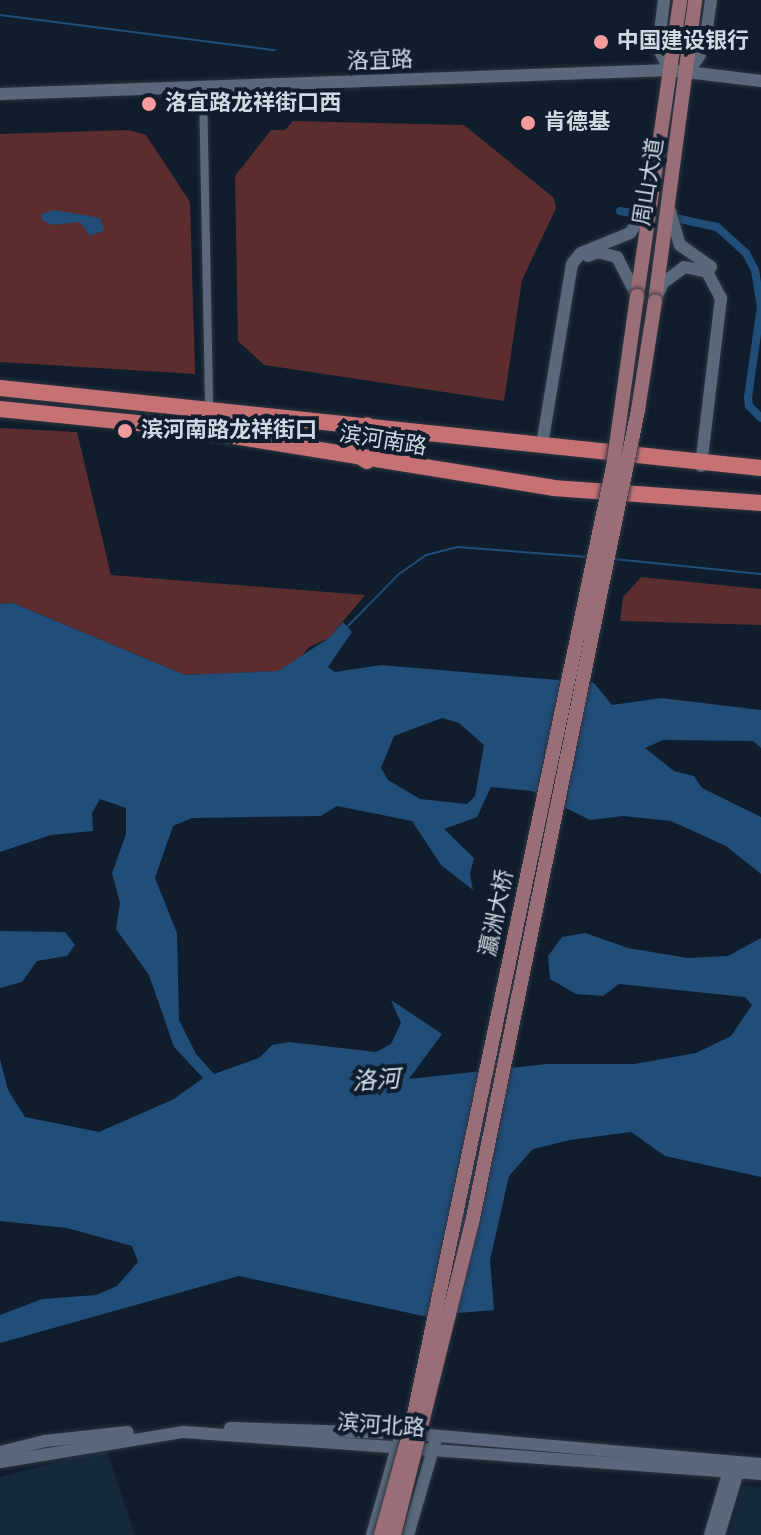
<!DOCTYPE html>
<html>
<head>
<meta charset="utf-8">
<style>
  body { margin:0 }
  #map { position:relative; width:761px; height:1535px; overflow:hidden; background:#0f1d2c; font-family:"Nunito Sans","Noto Sans SC",sans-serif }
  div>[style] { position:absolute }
  .built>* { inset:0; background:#16293b }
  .green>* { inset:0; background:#5b2d2f }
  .water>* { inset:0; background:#214d79 }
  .stream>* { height:2px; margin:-1px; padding:0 1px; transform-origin:1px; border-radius:1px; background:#214d79 }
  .canal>* { height:8px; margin:-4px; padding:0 4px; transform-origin:4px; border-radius:4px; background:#214d79 }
  .roads { filter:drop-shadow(0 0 2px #2e3541) drop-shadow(0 0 2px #2e3541) }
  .street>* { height:8px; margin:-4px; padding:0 4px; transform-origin:4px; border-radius:4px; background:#59697b }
  .secondary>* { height:12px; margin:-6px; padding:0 6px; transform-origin:6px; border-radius:6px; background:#59697b }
  .primary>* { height:14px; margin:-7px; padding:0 7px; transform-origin:7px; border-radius:7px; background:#9a6e77 }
  .highway>* { height:16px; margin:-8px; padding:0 8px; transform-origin:8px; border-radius:8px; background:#c67174 }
  .bridges { filter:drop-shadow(0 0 2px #2e3541) drop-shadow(0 0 2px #2e3541) }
  .primary-bridge>* { height:14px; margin:-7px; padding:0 7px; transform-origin:7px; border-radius:7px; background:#9a6e77 }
  .dots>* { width:22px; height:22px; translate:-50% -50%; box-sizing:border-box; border:4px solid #0f1d2c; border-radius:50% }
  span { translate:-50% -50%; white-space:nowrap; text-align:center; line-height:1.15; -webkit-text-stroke:8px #0f1d2c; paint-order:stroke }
  .poi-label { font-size:22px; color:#cfd9e3; font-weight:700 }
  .left { translate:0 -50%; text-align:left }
  .street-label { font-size:22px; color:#cfd9e3 }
  .water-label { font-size:24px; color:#d5e2f0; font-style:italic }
</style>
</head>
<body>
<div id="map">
  <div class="built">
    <i style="clip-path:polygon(106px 1449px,135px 1535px,0 1535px,0 1477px)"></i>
    <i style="clip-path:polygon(743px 1486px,761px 1487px,761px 1535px,729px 1535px)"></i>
  </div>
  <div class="green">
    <i style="clip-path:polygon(293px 121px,464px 125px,554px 198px,556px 208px,522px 280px,504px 401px,264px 365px,238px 341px,235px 176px,271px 130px,285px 130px)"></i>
    <i style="clip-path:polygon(128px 130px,146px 135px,190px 202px,195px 374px,0 362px,0 134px)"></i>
    <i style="clip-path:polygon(0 428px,77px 432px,111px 575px,365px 595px,329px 638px,309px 647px,294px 665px,278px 671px,185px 675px,13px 603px,0 604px)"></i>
    <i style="clip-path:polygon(641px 577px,761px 589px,761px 625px,620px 621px,623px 597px)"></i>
  </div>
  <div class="water">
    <i style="clip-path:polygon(54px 210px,100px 218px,104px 230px,90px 236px,80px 222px,52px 225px,42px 220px,41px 214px)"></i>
    <i style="clip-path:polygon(evenodd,13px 603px,185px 675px,278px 671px,329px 638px,343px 622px,352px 632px,328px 667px,335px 672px,381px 665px,594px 683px,612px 705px,661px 698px,761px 710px,761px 748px,753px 741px,663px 740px,645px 748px,674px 771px,694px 776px,702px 788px,761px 817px,761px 874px,726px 846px,671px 821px,623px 816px,590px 820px,532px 791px,491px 787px,477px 817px,444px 829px,474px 858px,470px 874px,473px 890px,441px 865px,412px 821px,337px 806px,321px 816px,192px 818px,173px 826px,155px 878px,177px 933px,179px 1020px,196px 1054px,214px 1074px,259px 1058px,272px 1045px,289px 1042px,376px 1052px,391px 1044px,401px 1023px,391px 1000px,442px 1034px,409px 1079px,547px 1064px,634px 1064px,696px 1053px,731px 1036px,752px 1005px,745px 997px,619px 984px,603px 996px,576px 994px,550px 979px,548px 956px,562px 937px,585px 933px,628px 948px,688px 958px,728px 956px,761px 938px,761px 1177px,665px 1156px,631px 1132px,570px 1140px,533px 1149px,509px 1176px,490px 1260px,494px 1310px,423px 1316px,239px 1276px,0 1343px,0 1315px,42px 1299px,96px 1295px,117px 1286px,138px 1262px,132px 1246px,67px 1228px,0 1221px,0 1059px,8px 1090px,25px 1117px,99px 1132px,174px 1099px,203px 1078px,174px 1047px,149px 975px,116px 929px,120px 903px,112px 873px,126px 834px,126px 808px,100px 799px,92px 813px,93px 831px,51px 835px,0 852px,0 604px,13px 603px,442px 718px,459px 723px,484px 745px,475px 796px,467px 804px,420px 799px,388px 780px,381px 768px,394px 736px,442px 718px)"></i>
    <i style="clip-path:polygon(0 931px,65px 932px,75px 945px,67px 956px,37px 961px,22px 982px,0 988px)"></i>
  </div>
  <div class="stream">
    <i style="left:0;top:15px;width:277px;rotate:7.3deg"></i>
    <i style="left:614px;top:559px;width:148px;rotate:5.8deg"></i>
    <i style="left:348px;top:626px;width:73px;rotate:-45.6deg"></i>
    <i style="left:399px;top:574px;width:33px;rotate:-35deg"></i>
    <i style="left:426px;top:555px;width:32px;rotate:-14deg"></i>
    <i style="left:457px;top:547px;width:131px;rotate:4.4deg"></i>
  </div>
  <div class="canal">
    <i style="left:620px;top:211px;width:19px;rotate:9deg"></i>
    <i style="left:675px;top:218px;width:43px;rotate:12.1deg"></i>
    <i style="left:717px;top:227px;width:39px;rotate:42deg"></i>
    <i style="left:746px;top:253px;width:19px;rotate:62deg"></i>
    <i style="left:755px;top:270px;width:36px;rotate:81deg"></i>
    <i style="left:761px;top:306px;width:92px;rotate:98.1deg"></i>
    <i style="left:748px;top:397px;width:9px;rotate:84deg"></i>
    <i style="left:749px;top:406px;width:17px;rotate:45deg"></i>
  </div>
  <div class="roads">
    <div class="street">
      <i style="left:203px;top:88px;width:319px;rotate:88.9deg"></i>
    </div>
    <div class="secondary">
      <i style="left:664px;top:0;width:48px;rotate:97.1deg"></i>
      <i style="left:658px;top:48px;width:25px;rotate:61deg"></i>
      <i style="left:689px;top:71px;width:27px;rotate:-56deg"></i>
      <i style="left:704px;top:49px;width:49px;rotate:-81.9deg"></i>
      <i style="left:0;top:94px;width:670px;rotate:-2.05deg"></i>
      <i style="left:670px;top:70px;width:92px;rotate:6.9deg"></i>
      <i style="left:670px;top:211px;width:35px;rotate:74deg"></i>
      <i style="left:680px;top:245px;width:38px;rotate:35deg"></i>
      <i style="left:588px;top:256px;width:11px;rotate:-22deg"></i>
      <i style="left:598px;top:252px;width:20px;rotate:15deg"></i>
      <i style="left:617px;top:257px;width:44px;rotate:62.9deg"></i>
      <i style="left:658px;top:294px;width:12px;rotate:-66deg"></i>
      <i style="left:663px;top:283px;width:26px;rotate:-37deg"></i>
      <i style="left:684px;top:267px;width:24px;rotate:12deg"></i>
      <i style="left:707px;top:272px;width:30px;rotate:62deg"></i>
      <i style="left:721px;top:298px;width:169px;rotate:96.8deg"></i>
      <i style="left:542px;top:445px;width:183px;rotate:-80.6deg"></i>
      <i style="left:572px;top:264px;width:14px;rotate:-51deg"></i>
      <i style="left:581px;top:253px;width:53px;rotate:-22.2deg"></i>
      <i style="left:630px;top:233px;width:32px;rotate:-56deg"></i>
      <i style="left:230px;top:1428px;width:187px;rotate:1.8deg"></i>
      <i style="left:417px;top:1434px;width:345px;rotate:5deg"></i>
      <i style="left:0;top:1452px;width:46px;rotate:-13.7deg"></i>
      <i style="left:45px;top:1441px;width:83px;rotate:-6.2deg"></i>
      <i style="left:0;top:1462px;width:186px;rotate:-9.3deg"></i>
      <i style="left:184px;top:1432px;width:579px;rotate:4.16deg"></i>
      <i style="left:372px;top:1535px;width:99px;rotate:-74.1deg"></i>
      <i style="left:408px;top:1535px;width:97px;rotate:-73.8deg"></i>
      <i style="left:710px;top:1535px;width:74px;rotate:-73.5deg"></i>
      <i style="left:719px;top:1535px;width:73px;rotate:-73.3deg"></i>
    </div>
    <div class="primary">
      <i style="left:637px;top:296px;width:299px;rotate:-81.7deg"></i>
      <i style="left:655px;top:301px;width:304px;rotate:-82.4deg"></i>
    </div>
    <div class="highway">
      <i style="left:0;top:388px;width:765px;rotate:6deg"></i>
      <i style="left:0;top:409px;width:179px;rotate:5.8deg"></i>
      <i style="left:178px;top:427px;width:380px;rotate:9.2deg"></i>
      <i style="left:553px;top:488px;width:209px;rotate:4.1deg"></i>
      <i style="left:367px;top:461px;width:17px;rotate:-147deg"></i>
      <i style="left:353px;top:452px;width:9px;rotate:-103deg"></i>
      <i style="left:351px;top:443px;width:24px;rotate:-48deg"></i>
    </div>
  </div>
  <div class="bridges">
    <div class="primary-bridge">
      <i style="left:381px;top:1535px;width:115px;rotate:-74.4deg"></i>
      <i style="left:412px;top:1424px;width:978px;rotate:-78.14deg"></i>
      <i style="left:613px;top:467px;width:173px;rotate:-82deg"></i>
      <i style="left:394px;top:1535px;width:322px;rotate:-76deg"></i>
      <i style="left:472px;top:1223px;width:830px;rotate:-78.46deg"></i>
      <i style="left:638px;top:410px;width:110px;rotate:-81.1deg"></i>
    </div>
  </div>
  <div class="dots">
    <i style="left:601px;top:42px;background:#f59b9d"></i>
    <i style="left:149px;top:104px;background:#f59b9d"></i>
    <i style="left:528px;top:123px;background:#f59b9d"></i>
    <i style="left:125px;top:431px;background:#f59b9d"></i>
  </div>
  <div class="poi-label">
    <span class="left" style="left:617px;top:42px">中国建设银行</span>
    <span class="left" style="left:165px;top:104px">洛宜路龙祥街口西</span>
    <span class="left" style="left:544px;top:123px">肯德基</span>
    <span class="left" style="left:141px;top:431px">滨河南路龙祥街口</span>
  </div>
  <div class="street-label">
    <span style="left:380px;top:61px;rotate:-2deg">洛宜路</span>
    <span style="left:649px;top:182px;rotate:-81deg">周山大道</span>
    <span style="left:383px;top:441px;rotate:9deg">滨河南路</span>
    <span style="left:497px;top:913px;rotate:-78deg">瀛洲大桥</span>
    <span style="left:381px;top:1426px;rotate:4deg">滨河北路</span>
  </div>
  <div class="water-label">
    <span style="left:376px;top:1081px;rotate:-4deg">洛河</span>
  </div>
</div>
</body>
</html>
